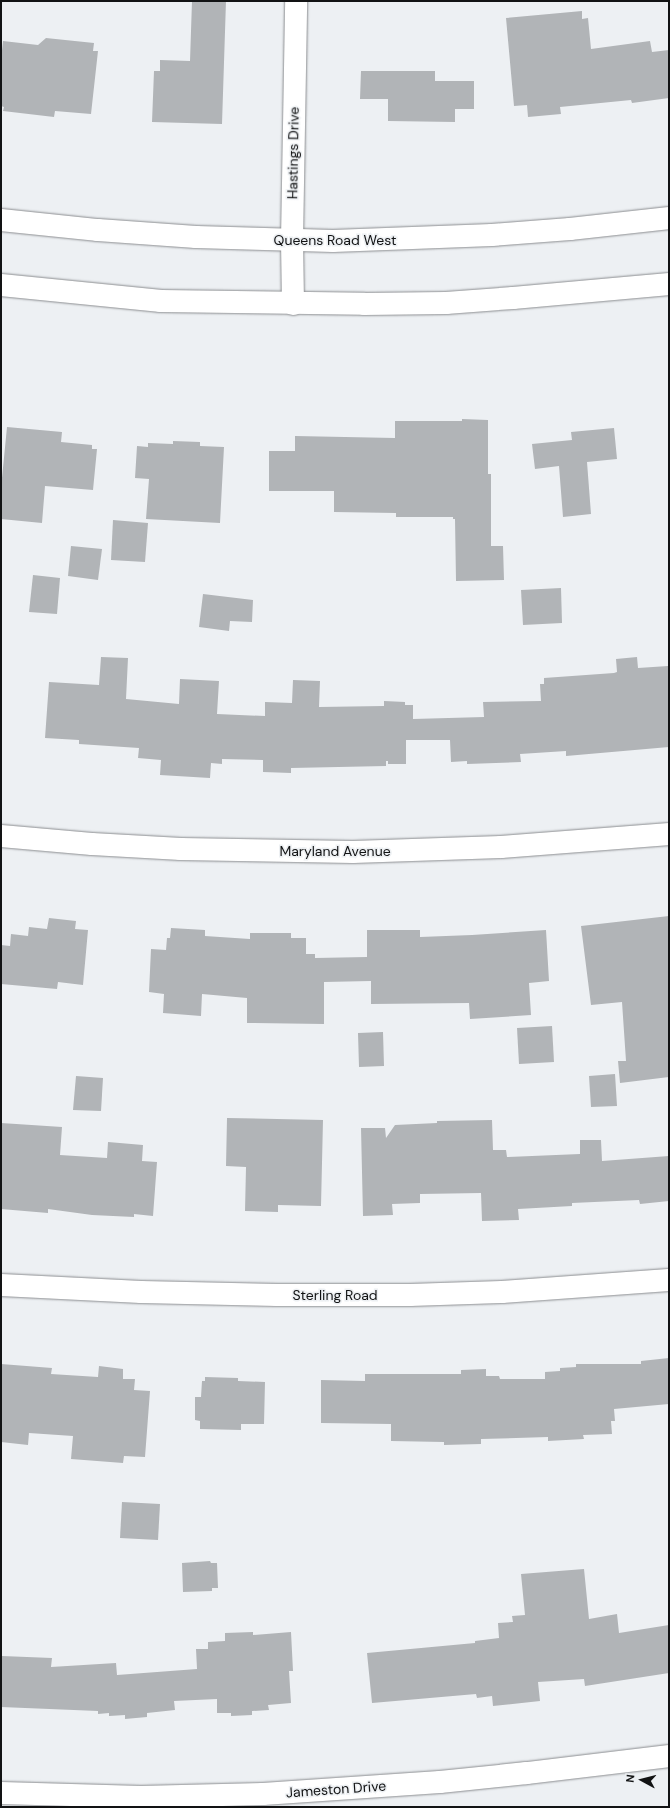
<!DOCTYPE html>
<html>
<head>
<meta charset="utf-8">
<style>
  body { margin:0 }
  #map { position:relative; width:670px; height:1808px; overflow:hidden; background:#edf0f3; font-family:"DM Sans",sans-serif }
  div>[style] { position:absolute }
  .building>* { inset:0; background:#b1b4b7 }
  .roads { filter:drop-shadow(0 0 1px #8b8d90) drop-shadow(0 0 1px #8b8d90) }
  .minor>* { height:22px; margin:-11px; padding:0 11px; transform-origin:11px; border-radius:11px; background:#fff }
  span { translate:-50% -50%; white-space:nowrap; text-align:center; line-height:1.15; -webkit-text-stroke:3px #edf0f3; paint-order:stroke }
  .street-label { font-size:14px; color:#121314 }
  .frame { position:absolute; inset:0; border:2px solid #121314; pointer-events:none }
  .north { position:absolute; left:622px; top:1760px; width:40px; height:40px; -webkit-text-stroke:3px #edf0f3; paint-order:stroke; rotate:277deg; font-size:11px; font-weight:700; line-height:16px; text-align:center; color:#121314 }
  .north::after { content:''; display:block; margin:auto; width:14px; height:18px; background:#121314; clip-path:polygon(50% 0,100% 100%,50% 72%,0 100%) }
</style>
</head>
<body>
<div id="map">
  <div class="building">
    <i style="clip-path:polygon(192px 1px,226px 1px,222px 124px,152px 122px,154px 71px,160px 71px,160px 60px,190px 61px)"></i>
    <i style="clip-path:polygon(582px 11px,582px 19px,588px 18px,591px 49px,650px 41px,652px 52px,669px 50px,669px 98px,632px 103px,631px 100px,560px 107px,561px 114px,528px 117px,527px 105px,514px 106px,506px 18px)"></i>
    <i style="clip-path:polygon(46px 38px,94px 43px,93px 51px,98px 51px,91px 114px,55px 111px,54px 117px,3px 111px,4px 107px,1px 106px,1px 60px,3px 41px,38px 45px)"></i>
    <i style="clip-path:polygon(361px 71px,435px 71px,435px 81px,474px 81px,474px 109px,455px 109px,455px 122px,388px 121px,388px 99px,360px 99px)"></i>
    <i style="clip-path:polygon(462px 419px,488px 420px,488px 474px,491px 474px,491px 546px,503px 546px,504px 580px,456px 581px,455px 519px,453px 519px,453px 517px,396px 517px,396px 513px,334px 512px,334px 491px,269px 491px,269px 451px,295px 451px,295px 436px,395px 438px,395px 421px,462px 421px)"></i>
    <i style="clip-path:polygon(7px 427px,62px 432px,61px 442px,92px 445px,92px 449px,97px 449px,93px 490px,45px 486px,42px 523px,1px 519px,1px 488px)"></i>
    <i style="clip-path:polygon(614px 428px,617px 459px,587px 462px,591px 514px,563px 517px,559px 466px,535px 469px,532px 444px,572px 440px,571px 432px)"></i>
    <i style="clip-path:polygon(173px 441px,200px 442px,200px 446px,224px 447px,220px 523px,146px 519px,149px 479px,135px 478px,137px 446px,148px 447px,148px 443px,173px 444px)"></i>
    <i style="clip-path:polygon(113px 520px,148px 523px,145px 562px,111px 560px)"></i>
    <i style="clip-path:polygon(71px 546px,102px 549px,98px 580px,68px 576px)"></i>
    <i style="clip-path:polygon(33px 575px,60px 578px,57px 614px,29px 612px)"></i>
    <i style="clip-path:polygon(561px 588px,562px 623px,523px 625px,521px 590px)"></i>
    <i style="clip-path:polygon(203px 594px,253px 600px,252px 622px,230px 621px,229px 631px,199px 627px)"></i>
    <i style="clip-path:polygon(101px 657px,128px 658px,126px 699px,179px 704px,180px 679px,219px 681px,217px 714px,265px 716px,265px 702px,292px 703px,293px 680px,320px 681px,319px 707px,384px 706px,384px 701px,405px 702px,405px 705px,413px 705px,413px 719px,484px 717px,483px 702px,541px 701px,540px 684px,544px 684px,544px 678px,614px 673px,617px 672px,616px 659px,637px 657px,638px 668px,668px 666px,669px 747px,566px 756px,566px 751px,520px 754px,521px 762px,467px 764px,467px 761px,451px 762px,450px 740px,406px 740px,406px 764px,388px 764px,388px 761px,386px 761px,386px 766px,291px 768px,291px 773px,263px 772px,263px 760px,222px 759px,222px 764px,211px 763px,210px 778px,160px 775px,161px 760px,138px 758px,139px 748px,79px 744px,79px 740px,45px 738px,49px 682px,99px 685px)"></i>
    <i style="clip-path:polygon(669px 916px,669px 1077px,620px 1083px,618px 1061px,626px 1061px,622px 1002px,591px 1005px,581px 926px)"></i>
    <i style="clip-path:polygon(49px 918px,76px 921px,75px 929px,88px 930px,83px 985px,58px 982px,57px 989px,1px 984px,1px 945px,10px 946px,11px 934px,28px 936px,29px 927px,47px 929px)"></i>
    <i style="clip-path:polygon(171px 928px,205px 930px,205px 936px,250px 939px,250px 933px,291px 933px,291px 938px,306px 938px,306px 954px,315px 954px,315px 958px,367px 957px,367px 930px,420px 930px,420px 937px,472px 935px,546px 930px,549px 981px,529px 983px,531px 1015px,470px 1019px,469px 1003px,371px 1004px,371px 981px,324px 982px,324px 1024px,247px 1023px,247px 998px,202px 994px,201px 1016px,163px 1013px,164px 994px,149px 992px,151px 949px,166px 950px,167px 938px,170px 938px)"></i>
    <i style="clip-path:polygon(552px 1026px,554px 1062px,519px 1064px,517px 1028px)"></i>
    <i style="clip-path:polygon(383px 1032px,384px 1066px,359px 1067px,358px 1033px)"></i>
    <i style="clip-path:polygon(615px 1074px,617px 1106px,591px 1107px,589px 1076px)"></i>
    <i style="clip-path:polygon(76px 1076px,103px 1078px,101px 1111px,73px 1110px)"></i>
    <i style="clip-path:polygon(227px 1118px,323px 1120px,321px 1206px,278px 1205px,278px 1212px,245px 1211px,246px 1167px,226px 1166px)"></i>
    <i style="clip-path:polygon(492px 1120px,493px 1150px,506px 1150px,507px 1157px,580px 1154px,580px 1140px,601px 1140px,602px 1161px,669px 1156px,669px 1201px,640px 1204px,639px 1200px,572px 1203px,572px 1206px,518px 1209px,519px 1220px,482px 1221px,481px 1193px,420px 1194px,420px 1203px,392px 1204px,393px 1215px,363px 1216px,361px 1128px,385px 1128px,386px 1138px,395px 1125px,437px 1123px,437px 1121px)"></i>
    <i style="clip-path:polygon(1px 1123px,62px 1127px,60px 1155px,107px 1158px,108px 1142px,143px 1145px,142px 1161px,157px 1162px,153px 1216px,134px 1214px,134px 1217px,92px 1215px,48px 1209px,48px 1213px,1px 1209px)"></i>
    <i style="clip-path:polygon(669px 1358px,669px 1404px,614px 1409px,615px 1421px,611px 1421px,612px 1434px,583px 1435px,584px 1439px,548px 1441px,548px 1437px,481px 1439px,481px 1444px,444px 1445px,444px 1442px,391px 1441px,391px 1424px,321px 1423px,321px 1380px,365px 1381px,365px 1374px,461px 1374px,461px 1370px,486px 1369px,486px 1376px,499px 1376px,500px 1379px,545px 1379px,545px 1372px,560px 1371px,560px 1368px,576px 1367px,576px 1364px,641px 1364px,641px 1361px)"></i>
    <i style="clip-path:polygon(1px 1364px,52px 1368px,51px 1374px,98px 1377px,99px 1366px,123px 1369px,123px 1379px,135px 1379px,134px 1390px,150px 1391px,145px 1457px,124px 1456px,123px 1463px,71px 1459px,73px 1436px,29px 1433px,28px 1445px,1px 1442px)"></i>
    <i style="clip-path:polygon(205px 1377px,238px 1378px,238px 1381px,265px 1382px,264px 1424px,241px 1424px,241px 1430px,200px 1429px,200px 1421px,195px 1420px,195px 1397px,201px 1397px,202px 1381px,205px 1381px)"></i>
    <i style="clip-path:polygon(122px 1502px,160px 1504px,158px 1540px,120px 1538px)"></i>
    <i style="clip-path:polygon(210px 1561px,211px 1563px,217px 1563px,218px 1588px,212px 1588px,212px 1591px,183px 1592px,182px 1563px)"></i>
    <i style="clip-path:polygon(584px 1569px,589px 1619px,617px 1614px,619px 1633px,669px 1625px,669px 1673px,585px 1686px,584px 1679px,538px 1682px,540px 1701px,493px 1706px,492px 1696px,477px 1698px,476px 1694px,372px 1703px,367px 1653px,475px 1643px,475px 1641px,499px 1638px,498px 1623px,513px 1622px,512px 1616px,525px 1615px,521px 1574px)"></i>
    <i style="clip-path:polygon(253px 1632px,253px 1635px,291px 1632px,293px 1671px,289px 1671px,291px 1703px,268px 1705px,269px 1710px,252px 1711px,252px 1715px,231px 1716px,231px 1713px,217px 1713px,217px 1699px,174px 1701px,175px 1710px,147px 1713px,147px 1717px,125px 1719px,125px 1715px,109px 1716px,109px 1713px,98px 1714px,98px 1711px,1px 1707px,2px 1656px,52px 1658px,51px 1667px,116px 1663px,117px 1675px,197px 1669px,196px 1649px,208px 1649px,208px 1642px,225px 1641px,225px 1633px)"></i>
  </div>
  <div class="roads">
    <div class="minor">
      <i style="left:1px;top:220px;width:98px;rotate:5.9deg"></i>
      <i style="left:98px;top:230px;width:98px;rotate:4.1deg"></i>
      <i style="left:196px;top:237px;width:137px;rotate:1.7deg"></i>
      <i style="left:333px;top:241px;width:159px;rotate:-2.2deg"></i>
      <i style="left:492px;top:235px;width:78px;rotate:-4.4deg"></i>
      <i style="left:570px;top:229px;width:100px;rotate:-6.3deg"></i>
      <i style="left:1px;top:285px;width:161px;rotate:5.7deg"></i>
      <i style="left:161px;top:301px;width:203px;rotate:0.8deg"></i>
      <i style="left:364px;top:304px;width:82px;rotate:-0.7deg"></i>
      <i style="left:446px;top:303px;width:67px;rotate:-4.3deg"></i>
      <i style="left:513px;top:298px;width:157px;rotate:-5.1deg"></i>
      <i style="left:293px;top:304px;width:64px;rotate:-90.9deg"></i>
      <i style="left:292px;top:240px;width:239px;rotate:-89deg"></i>
      <i style="left:1px;top:836px;width:91px;rotate:5deg"></i>
      <i style="left:92px;top:844px;width:89px;rotate:3.2deg"></i>
      <i style="left:181px;top:849px;width:172px;rotate:1deg"></i>
      <i style="left:353px;top:852px;width:148px;rotate:-1.9deg"></i>
      <i style="left:501px;top:847px;width:169px;rotate:-4.4deg"></i>
      <i style="left:1px;top:1285px;width:140px;rotate:2.9deg"></i>
      <i style="left:141px;top:1292px;width:136px;rotate:1.3deg"></i>
      <i style="left:277px;top:1295px;width:133px"></i>
      <i style="left:410px;top:1295px;width:92px;rotate:-1.9deg"></i>
      <i style="left:502px;top:1292px;width:167px;rotate:-4.1deg"></i>
      <i style="left:1px;top:1793px;width:140px;rotate:1.6deg"></i>
      <i style="left:141px;top:1797px;width:122px;rotate:-1.4deg"></i>
      <i style="left:263px;top:1794px;width:177px;rotate:-3.9deg"></i>
      <i style="left:440px;top:1782px;width:87px;rotate:-5.9deg"></i>
      <i style="left:527px;top:1773px;width:143px;rotate:-6.8deg"></i>
    </div>
  </div>
  <div class="street-label">
    <span style="left:293px;top:153px;rotate:-89deg">Hastings Drive</span>
    <span style="left:335px;top:240px">Queens Road West</span>
    <span style="left:335px;top:851px">Maryland Avenue</span>
    <span style="left:335px;top:1295px">Sterling Road</span>
    <span style="left:336px;top:1789px;rotate:-4deg">Jameston Drive</span>
  </div>
  <div class="frame"></div>
  <div class="north">N</div>
</div>
</body>
</html>
